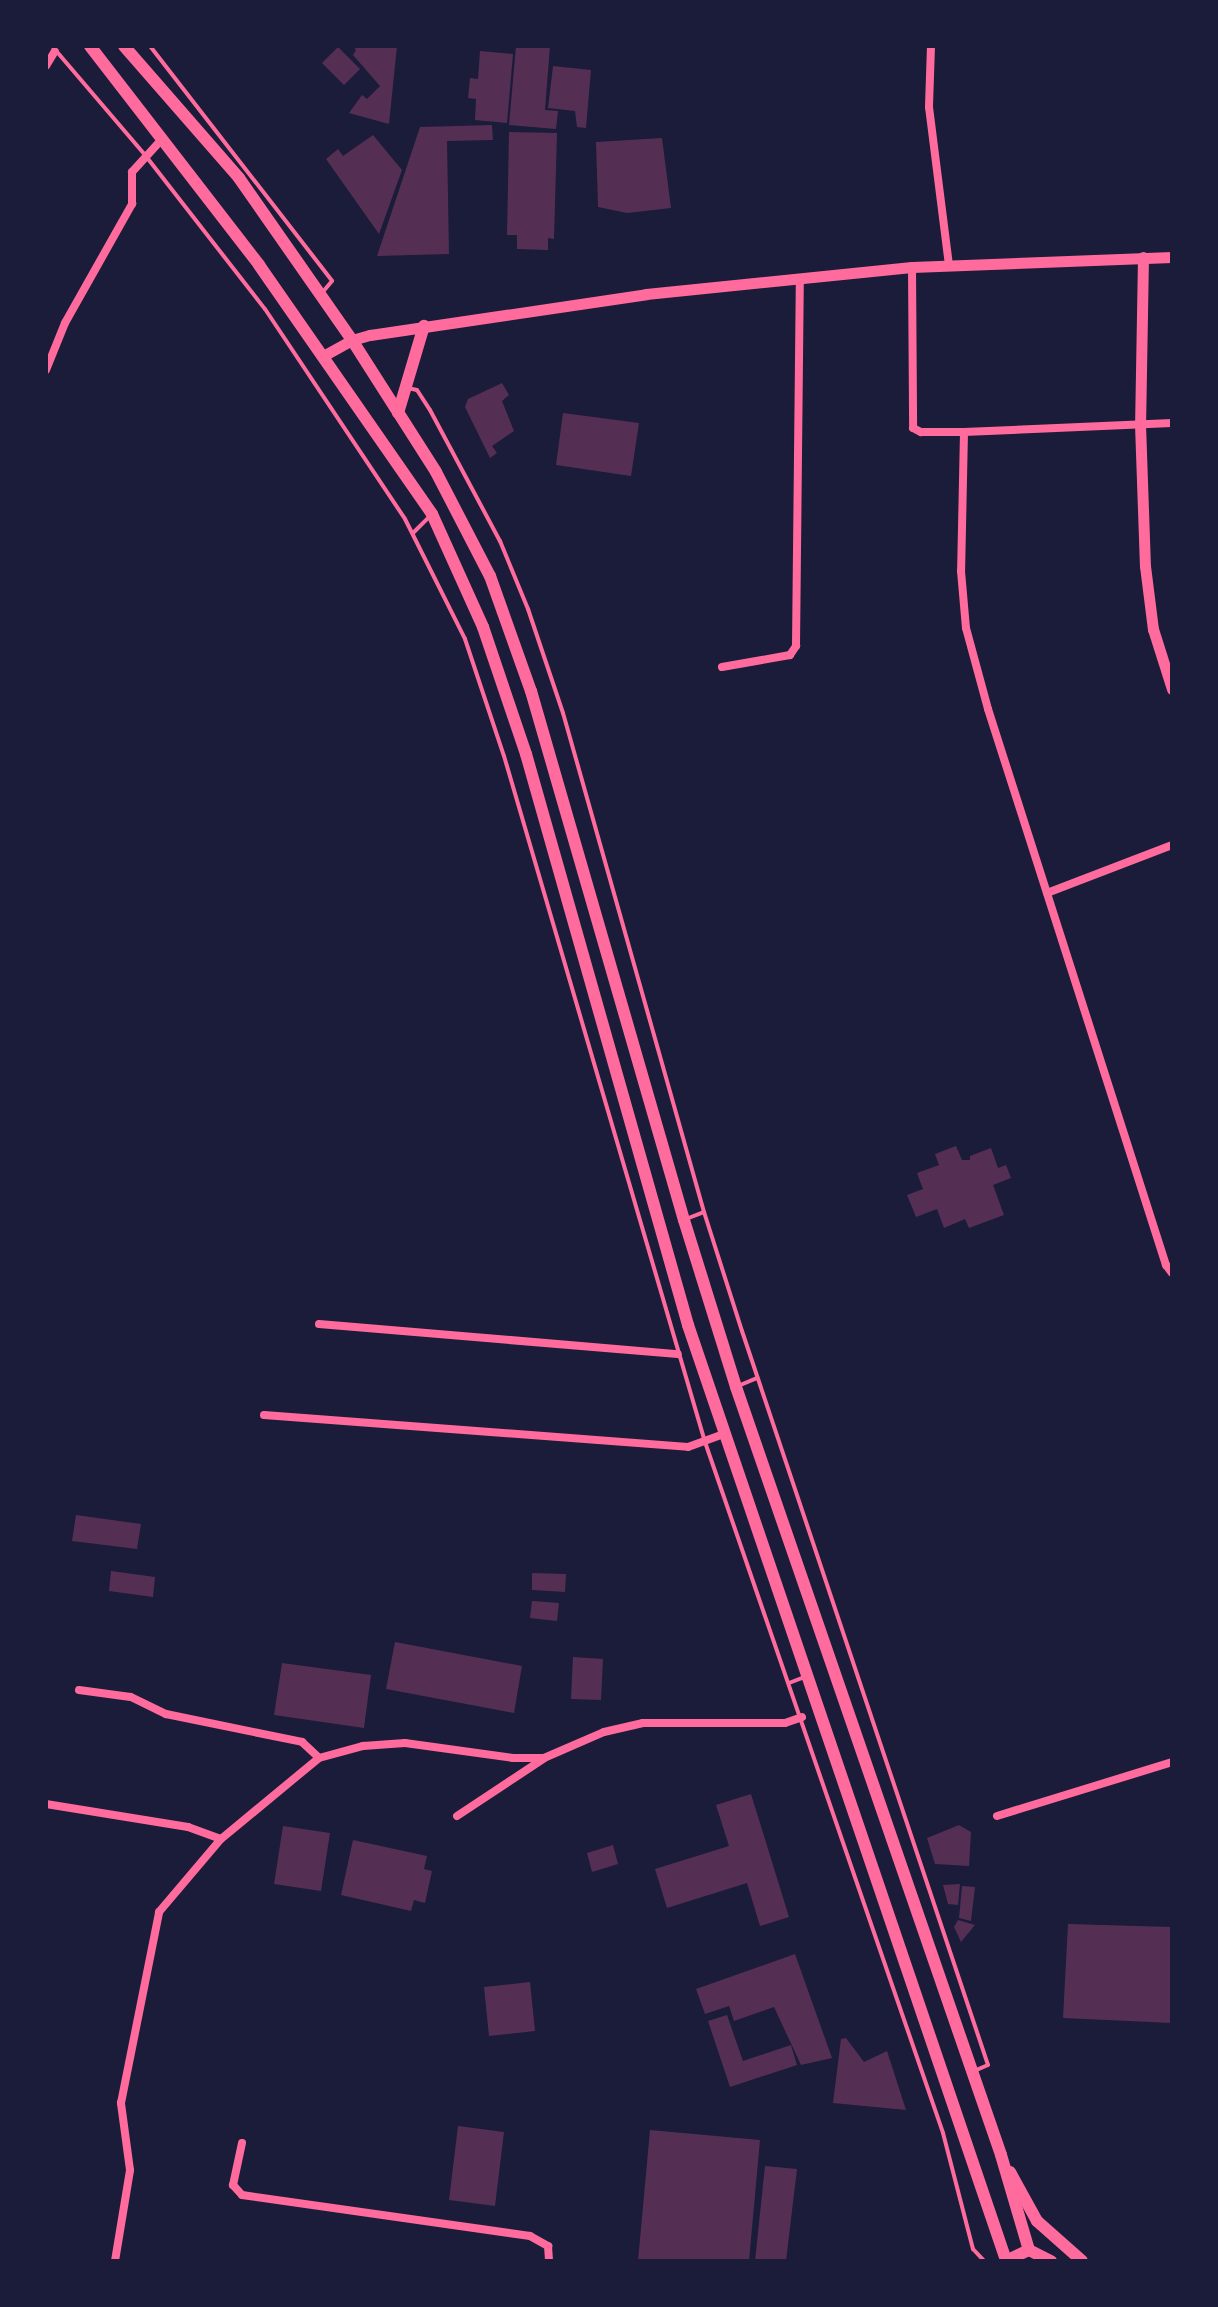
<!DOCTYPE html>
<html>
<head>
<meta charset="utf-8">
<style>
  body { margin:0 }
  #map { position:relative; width:1218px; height:2307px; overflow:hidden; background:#1b1b3a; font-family:Montserrat,sans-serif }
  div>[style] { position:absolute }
  .building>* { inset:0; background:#542f53 }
  .service>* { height:4px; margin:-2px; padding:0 2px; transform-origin:2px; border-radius:2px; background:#ff6b9d }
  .minor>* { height:8px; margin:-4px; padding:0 4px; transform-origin:4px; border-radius:4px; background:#ff6b9d }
  .tertiary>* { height:11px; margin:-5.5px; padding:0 5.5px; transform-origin:5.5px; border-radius:5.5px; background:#ff6b9d }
  .secondary>* { height:12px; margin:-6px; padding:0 6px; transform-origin:6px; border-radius:6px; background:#ff6b9d }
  span { translate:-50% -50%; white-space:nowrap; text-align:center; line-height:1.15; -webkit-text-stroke:7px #1b1b3a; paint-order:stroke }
  .frame { position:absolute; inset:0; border:48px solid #1b1b3a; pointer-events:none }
</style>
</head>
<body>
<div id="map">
  <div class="building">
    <i style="clip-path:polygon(353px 46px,397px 46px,389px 124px,349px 113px,362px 95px,367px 99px,380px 86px,353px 55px,356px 50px)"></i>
    <i style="clip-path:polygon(516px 46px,550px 46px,545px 110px,558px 111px,556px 129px,509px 125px)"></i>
    <i style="clip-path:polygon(338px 47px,360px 69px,344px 85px,322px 63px)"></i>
    <i style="clip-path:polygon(480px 51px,513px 54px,507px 123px,475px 120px,476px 99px,468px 98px,470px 78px,478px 79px)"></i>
    <i style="clip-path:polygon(553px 66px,591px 70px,586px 128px,577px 127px,575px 111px,548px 108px)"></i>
    <i style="clip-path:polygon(492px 125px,493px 140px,447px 141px,449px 254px,377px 256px,420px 127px)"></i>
    <i style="clip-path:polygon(509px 132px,557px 133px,554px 239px,548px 238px,548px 250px,517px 249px,517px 235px,507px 235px)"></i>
    <i style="clip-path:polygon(373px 135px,402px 170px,379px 234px,326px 159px,338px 149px,343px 156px)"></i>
    <i style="clip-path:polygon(662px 138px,671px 208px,627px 213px,598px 207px,596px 142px)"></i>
    <i style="clip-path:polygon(502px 383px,509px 395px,502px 401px,514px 431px,492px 446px,497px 453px,490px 458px,465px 407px,468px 399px)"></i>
    <i style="clip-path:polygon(563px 413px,639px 423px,631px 476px,556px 465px)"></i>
    <i style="clip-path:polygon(956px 1146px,962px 1160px,970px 1160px,970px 1156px,991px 1148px,998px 1168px,1006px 1165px,1011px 1178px,993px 1185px,1004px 1215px,969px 1228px,965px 1219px,944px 1228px,937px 1209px,916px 1217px,907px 1195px,923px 1189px,917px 1173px,939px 1165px,935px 1154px)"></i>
    <i style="clip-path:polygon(76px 1515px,141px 1524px,137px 1549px,72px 1541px)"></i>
    <i style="clip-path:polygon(111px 1571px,155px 1577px,153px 1597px,109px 1591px)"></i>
    <i style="clip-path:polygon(532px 1573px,566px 1574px,565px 1592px,532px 1590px)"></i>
    <i style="clip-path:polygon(532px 1601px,559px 1603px,557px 1621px,530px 1618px)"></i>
    <i style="clip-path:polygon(395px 1642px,522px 1666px,514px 1713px,386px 1689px)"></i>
    <i style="clip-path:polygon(573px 1657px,603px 1659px,601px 1700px,571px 1699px)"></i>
    <i style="clip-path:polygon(282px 1663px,371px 1675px,364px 1728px,274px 1715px)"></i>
    <i style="clip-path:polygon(751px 1794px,789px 1917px,760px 1926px,747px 1883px,667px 1908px,655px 1869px,729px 1846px,716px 1805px)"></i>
    <i style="clip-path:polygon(959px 1825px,971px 1832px,969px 1866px,935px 1864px,927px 1838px)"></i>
    <i style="clip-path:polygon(283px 1826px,330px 1833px,321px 1891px,274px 1884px)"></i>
    <i style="clip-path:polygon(353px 1840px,427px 1856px,424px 1869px,432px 1871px,425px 1903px,414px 1900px,411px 1911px,341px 1895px)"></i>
    <i style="clip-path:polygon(613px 1845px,618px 1864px,592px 1872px,587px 1853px)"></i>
    <i style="clip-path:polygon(960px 1884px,958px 1905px,948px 1904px,943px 1885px)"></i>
    <i style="clip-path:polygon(962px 1886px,975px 1887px,971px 1921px,959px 1918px)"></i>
    <i style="clip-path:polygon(958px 1920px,975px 1925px,961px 1942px,954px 1927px)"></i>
    <i style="clip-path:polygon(1068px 1924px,1172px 1927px,1172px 2023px,1063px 2018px)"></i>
    <i style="clip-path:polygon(795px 1954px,832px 2058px,801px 2065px,774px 2007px,734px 2021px,729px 2006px,705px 2014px,696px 1989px)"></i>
    <i style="clip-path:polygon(530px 1982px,535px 2031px,489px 2036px,484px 1987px)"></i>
    <i style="clip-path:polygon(727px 2015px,743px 2061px,791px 2045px,797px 2065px,730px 2087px,708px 2021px)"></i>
    <i style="clip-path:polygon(846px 2038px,864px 2062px,887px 2051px,906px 2110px,833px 2103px,841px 2039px)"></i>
    <i style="clip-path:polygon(458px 2126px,504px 2132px,495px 2206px,449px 2200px)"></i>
    <i style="clip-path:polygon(650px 2130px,760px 2140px,749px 2261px,638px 2261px)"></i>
    <i style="clip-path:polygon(765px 2166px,797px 2169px,786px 2261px,755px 2261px)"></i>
  </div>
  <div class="service">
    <i style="left:52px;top:46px;width:143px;rotate:49.5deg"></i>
    <i style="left:145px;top:155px;width:195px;rotate:52.1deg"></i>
    <i style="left:265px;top:309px;width:252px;rotate:56.3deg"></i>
    <i style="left:405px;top:519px;width:134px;rotate:63.4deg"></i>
    <i style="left:465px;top:639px;width:123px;rotate:71.6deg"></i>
    <i style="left:504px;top:756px;width:715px;rotate:73.67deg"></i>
    <i style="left:705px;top:1442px;width:731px;rotate:70.99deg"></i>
    <i style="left:943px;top:2133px;width:120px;rotate:75.5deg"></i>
    <i style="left:973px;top:2249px;width:16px;rotate:47deg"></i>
    <i style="left:150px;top:46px;width:297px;rotate:52.2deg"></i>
    <i style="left:332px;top:281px;width:16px;rotate:130deg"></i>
    <i style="left:408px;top:388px;width:9px;rotate:13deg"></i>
    <i style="left:417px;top:390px;width:24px;rotate:57deg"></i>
    <i style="left:430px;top:410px;width:149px;rotate:61.9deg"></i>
    <i style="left:500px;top:541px;width:74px;rotate:67.6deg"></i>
    <i style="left:528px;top:609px;width:110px;rotate:71.4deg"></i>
    <i style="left:563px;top:713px;width:519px;rotate:74.22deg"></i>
    <i style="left:704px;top:1212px;width:125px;rotate:72.3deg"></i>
    <i style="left:742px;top:1331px;width:774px;rotate:71.47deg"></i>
    <i style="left:988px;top:2065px;width:13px;rotate:157deg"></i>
    <i style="left:413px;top:533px;width:25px;rotate:-45deg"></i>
    <i style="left:686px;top:1219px;width:19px;rotate:-21deg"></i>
    <i style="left:738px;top:1386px;width:21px;rotate:-23deg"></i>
    <i style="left:789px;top:1683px;width:17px;rotate:-21deg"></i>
  </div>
  <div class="minor">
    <i style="left:931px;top:46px;width:61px;rotate:91.9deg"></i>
    <i style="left:929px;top:107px;width:159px;rotate:82.8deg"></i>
    <i style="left:46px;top:66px;width:17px;rotate:-59deg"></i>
    <i style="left:912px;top:267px;width:161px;rotate:89.6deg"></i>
    <i style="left:913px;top:428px;width:9px;rotate:27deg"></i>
    <i style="left:921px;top:432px;width:43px"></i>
    <i style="left:964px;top:432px;width:208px;rotate:-2.5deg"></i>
    <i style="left:46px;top:370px;width:51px;rotate:-68deg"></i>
    <i style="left:65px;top:323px;width:137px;rotate:-60.6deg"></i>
    <i style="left:132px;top:204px;width:32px;rotate:-90deg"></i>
    <i style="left:132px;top:172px;width:46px;rotate:-47.6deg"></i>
    <i style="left:964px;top:432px;width:139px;rotate:91.2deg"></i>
    <i style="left:961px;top:571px;width:57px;rotate:85deg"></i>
    <i style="left:966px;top:628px;width:84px;rotate:74.8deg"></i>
    <i style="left:988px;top:709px;width:584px;rotate:72.25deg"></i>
    <i style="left:1166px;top:1265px;width:10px;rotate:53deg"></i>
    <i style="left:722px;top:667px;width:69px;rotate:-10deg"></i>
    <i style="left:790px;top:655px;width:11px;rotate:-56deg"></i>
    <i style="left:796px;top:646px;width:367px;rotate:-89.4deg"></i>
    <i style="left:1047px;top:893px;width:134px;rotate:-21deg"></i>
    <i style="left:319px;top:1324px;width:360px;rotate:4.8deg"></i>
    <i style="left:264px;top:1415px;width:425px;rotate:4.3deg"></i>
    <i style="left:688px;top:1447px;width:38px;rotate:-20deg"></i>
    <i style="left:79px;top:1690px;width:52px;rotate:7.7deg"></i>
    <i style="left:131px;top:1697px;width:39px;rotate:26deg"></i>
    <i style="left:166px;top:1714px;width:139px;rotate:11.6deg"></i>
    <i style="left:302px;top:1742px;width:23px;rotate:43deg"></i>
    <i style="left:46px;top:1804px;width:144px;rotate:9.2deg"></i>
    <i style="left:188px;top:1827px;width:35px;rotate:20deg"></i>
    <i style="left:457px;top:1816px;width:103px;rotate:-33.5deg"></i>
    <i style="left:997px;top:1816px;width:183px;rotate:-17.1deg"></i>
    <i style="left:242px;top:2143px;width:43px;rotate:102.1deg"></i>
    <i style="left:233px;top:2185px;width:13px;rotate:48deg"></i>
    <i style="left:242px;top:2195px;width:291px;rotate:8.1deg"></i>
    <i style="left:530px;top:2236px;width:21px;rotate:29deg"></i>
    <i style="left:548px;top:2246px;width:15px;rotate:86deg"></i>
    <i style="left:115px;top:2261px;width:92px;rotate:-80.6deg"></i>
    <i style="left:130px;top:2170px;width:68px;rotate:-97.7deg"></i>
    <i style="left:121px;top:2103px;width:195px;rotate:-78.7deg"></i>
    <i style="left:159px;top:1912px;width:96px;rotate:-49.7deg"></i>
    <i style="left:221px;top:1839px;width:127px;rotate:-39.6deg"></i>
    <i style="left:319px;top:1758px;width:46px;rotate:-15.3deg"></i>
    <i style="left:363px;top:1746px;width:42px;rotate:-4.1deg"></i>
    <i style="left:405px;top:1743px;width:109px;rotate:7.9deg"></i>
    <i style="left:513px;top:1758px;width:31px"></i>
    <i style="left:544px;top:1758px;width:65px;rotate:-23.4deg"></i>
    <i style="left:604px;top:1732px;width:40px;rotate:-13deg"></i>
    <i style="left:643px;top:1723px;width:142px"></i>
    <i style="left:785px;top:1723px;width:18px;rotate:-19deg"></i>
  </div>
  <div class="tertiary">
    <i style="left:1143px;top:257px;width:167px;rotate:91deg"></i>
    <i style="left:1140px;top:424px;width:142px;rotate:88deg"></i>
    <i style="left:1145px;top:566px;width:64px;rotate:82.8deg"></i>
    <i style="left:1153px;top:629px;width:63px;rotate:72.4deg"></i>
    <i style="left:323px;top:356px;width:33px;rotate:-29deg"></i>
    <i style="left:352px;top:340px;width:19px;rotate:-16deg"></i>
    <i style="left:370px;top:335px;width:279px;rotate:-8.4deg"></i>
    <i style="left:646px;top:294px;width:267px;rotate:-5.8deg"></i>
    <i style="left:912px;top:267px;width:260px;rotate:-2.2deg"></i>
  </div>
  <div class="secondary">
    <i style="left:90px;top:46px;width:277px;rotate:52.3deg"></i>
    <i style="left:259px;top:265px;width:303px;rotate:55.2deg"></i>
    <i style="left:432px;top:514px;width:124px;rotate:65.7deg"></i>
    <i style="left:483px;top:627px;width:134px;rotate:71.3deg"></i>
    <i style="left:526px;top:754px;width:594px;rotate:74.16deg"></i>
    <i style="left:688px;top:1325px;width:988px;rotate:71.22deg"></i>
    <i style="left:124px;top:46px;width:175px;rotate:48.9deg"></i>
    <i style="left:239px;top:178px;width:198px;rotate:55.1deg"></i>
    <i style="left:352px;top:340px;width:156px;rotate:57.5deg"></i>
    <i style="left:436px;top:472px;width:117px;rotate:62.6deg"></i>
    <i style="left:490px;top:576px;width:122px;rotate:70.4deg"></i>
    <i style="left:531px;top:691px;width:551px;rotate:73.87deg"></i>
    <i style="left:684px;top:1220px;width:175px;rotate:72.7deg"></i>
    <i style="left:736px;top:1387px;width:812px;rotate:70.96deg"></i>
    <i style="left:1001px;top:2155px;width:99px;rotate:73.6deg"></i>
    <i style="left:398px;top:413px;width:91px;rotate:-73.4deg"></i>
    <i style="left:1010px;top:2172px;width:56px;rotate:61.1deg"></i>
    <i style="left:1037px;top:2221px;width:60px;rotate:41.6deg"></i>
    <i style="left:1006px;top:2261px;width:25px;rotate:-26deg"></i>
    <i style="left:1029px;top:2250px;width:25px;rotate:27deg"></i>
  </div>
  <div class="frame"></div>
</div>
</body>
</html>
